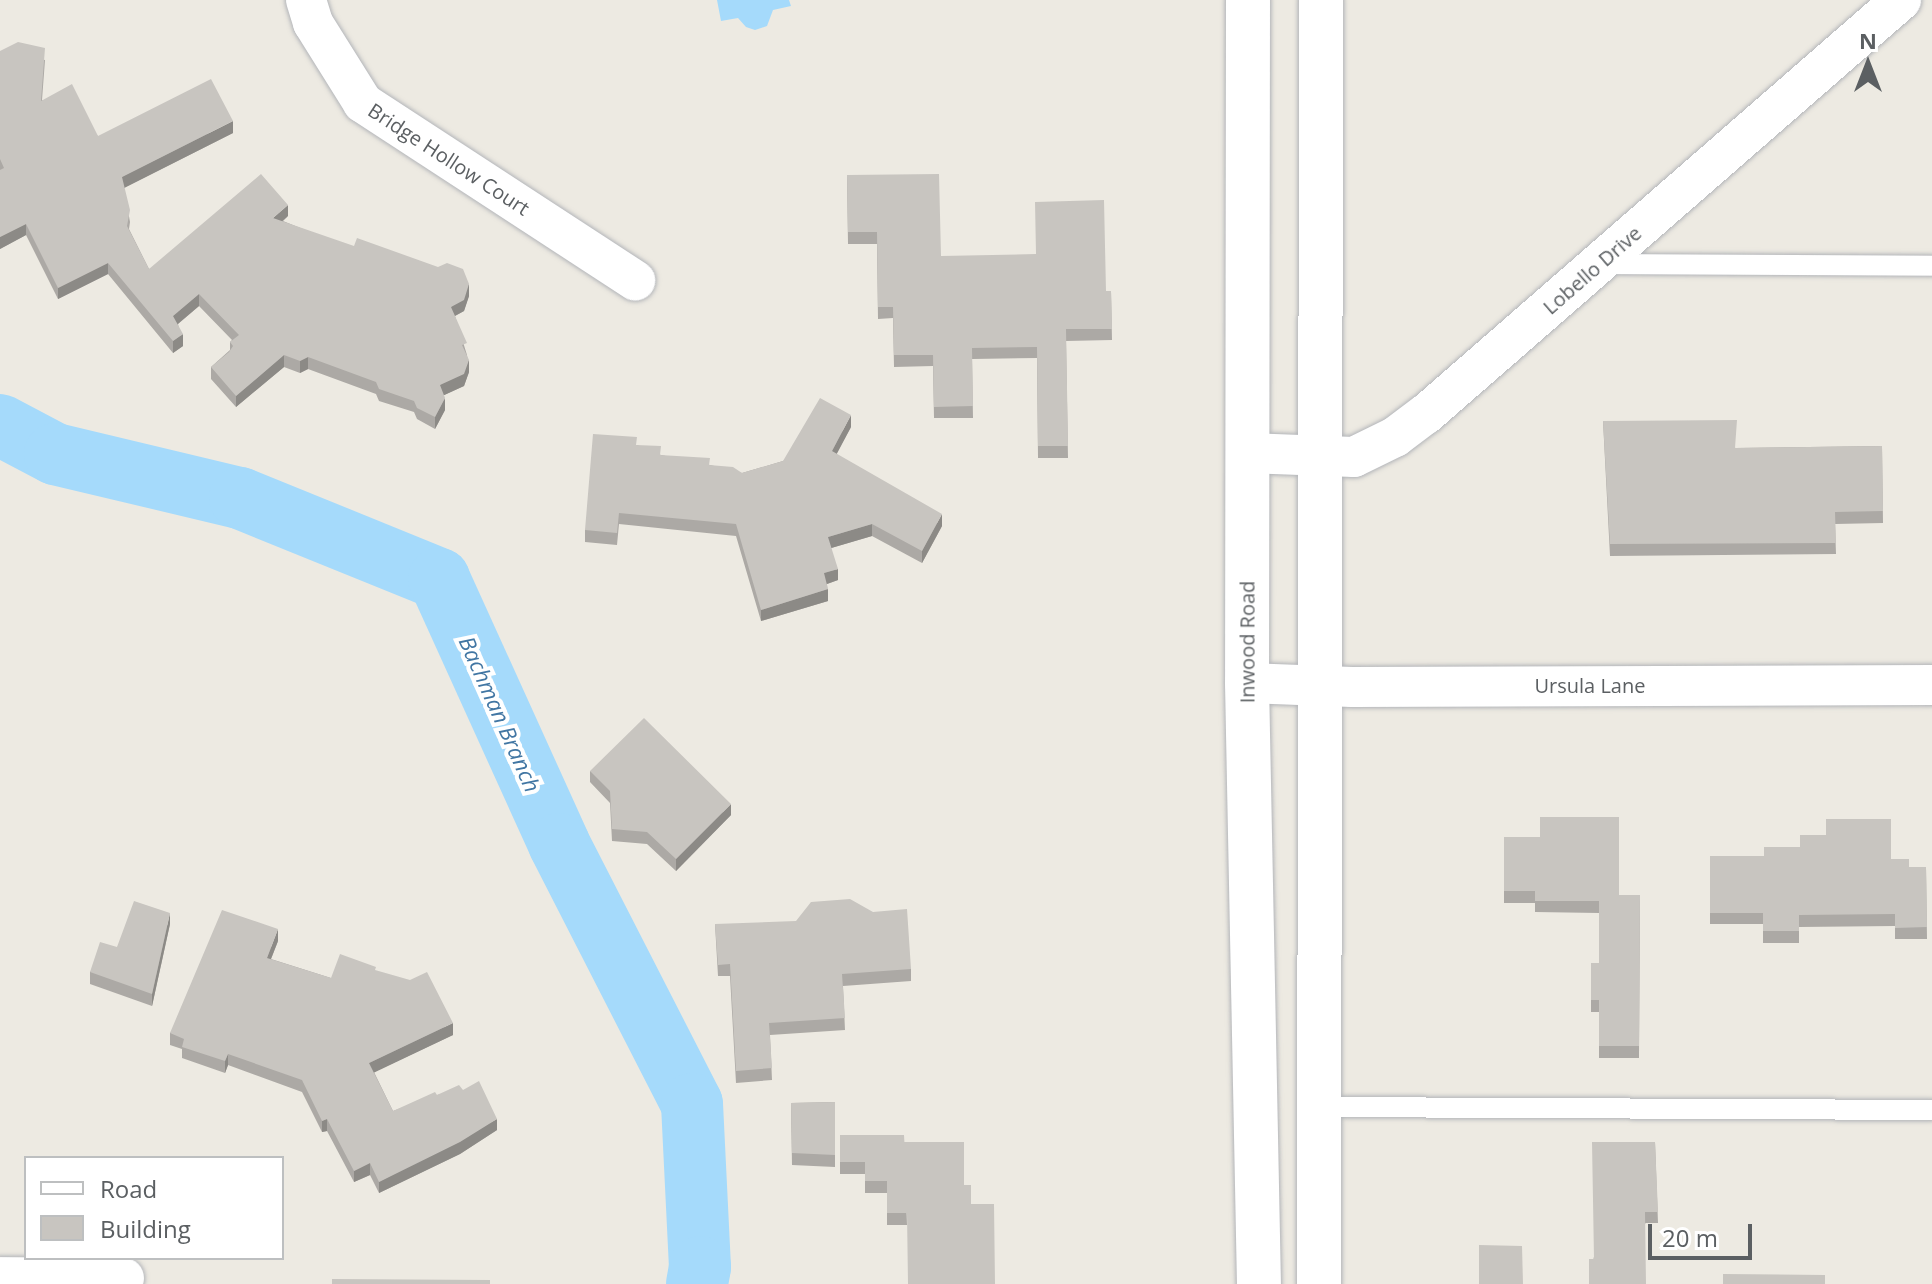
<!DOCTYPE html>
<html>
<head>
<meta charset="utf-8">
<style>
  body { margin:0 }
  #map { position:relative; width:1932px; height:1284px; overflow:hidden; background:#edeae2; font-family:"Open Sans",sans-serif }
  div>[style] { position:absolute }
  .water>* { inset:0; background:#a5dafb }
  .river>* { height:62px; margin:-31px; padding:0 31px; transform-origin:31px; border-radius:31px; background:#a5dafb }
  .roads { filter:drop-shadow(0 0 2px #b3b5b9) drop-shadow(0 0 2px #b3b5b9) }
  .lane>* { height:20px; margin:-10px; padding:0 10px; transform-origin:10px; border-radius:10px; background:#fff }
  .street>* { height:40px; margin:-20px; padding:0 20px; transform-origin:20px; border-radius:20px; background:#fff }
  .secondary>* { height:44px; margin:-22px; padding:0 22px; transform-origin:22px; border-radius:22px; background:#fff }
  .wall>* { inset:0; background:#aca9a5 }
  .shaded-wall>* { inset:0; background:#8c8a86 }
  .building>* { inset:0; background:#c8c5c0 }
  span { translate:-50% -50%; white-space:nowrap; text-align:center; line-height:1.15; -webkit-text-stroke:8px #fff; paint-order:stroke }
  .street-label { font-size:20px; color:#5b5f62 }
  .water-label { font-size:22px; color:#4176a3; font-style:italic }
  .legend { position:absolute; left:24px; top:1156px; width:260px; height:104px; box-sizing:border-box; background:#fff; border:2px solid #bdbfc0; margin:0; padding:10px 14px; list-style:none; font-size:24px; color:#5b5f62 }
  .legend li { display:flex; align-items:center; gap:16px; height:40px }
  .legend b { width:40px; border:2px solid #bdbfc0 }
  .north { position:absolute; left:1828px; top:24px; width:80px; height:80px; -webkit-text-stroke:6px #fff; paint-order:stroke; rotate:0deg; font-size:22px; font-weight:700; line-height:32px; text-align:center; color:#5b5f62 }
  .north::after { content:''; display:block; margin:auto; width:28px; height:36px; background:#5b5f62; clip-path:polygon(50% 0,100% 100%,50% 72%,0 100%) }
  .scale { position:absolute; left:1648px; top:1224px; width:104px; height:36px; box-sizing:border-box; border:4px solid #5b5f62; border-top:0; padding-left:10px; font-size:24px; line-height:28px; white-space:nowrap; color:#5b5f62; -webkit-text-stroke:6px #fff; paint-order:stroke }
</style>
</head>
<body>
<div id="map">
  <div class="water">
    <i style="clip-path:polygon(717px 0,789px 0,791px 6px,773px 10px,767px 26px,755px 30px,746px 27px,738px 18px,721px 21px)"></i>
  </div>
  <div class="river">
    <i style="left:0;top:425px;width:62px;rotate:27.8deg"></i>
    <i style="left:55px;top:454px;width:190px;rotate:13.4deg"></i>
    <i style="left:240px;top:498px;width:215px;rotate:22.1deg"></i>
    <i style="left:439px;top:579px;width:291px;rotate:65.6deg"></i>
    <i style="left:559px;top:844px;width:292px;rotate:62.9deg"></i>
    <i style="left:692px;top:1104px;width:163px;rotate:87.2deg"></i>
    <i style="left:700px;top:1267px;width:17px;rotate:100deg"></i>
  </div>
  <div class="roads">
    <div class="lane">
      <i style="left:1604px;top:264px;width:328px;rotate:0.3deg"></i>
      <i style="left:1321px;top:1107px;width:611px;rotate:0.28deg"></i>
    </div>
    <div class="street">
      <i style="left:306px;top:0;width:24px;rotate:73deg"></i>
      <i style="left:313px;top:23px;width:94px;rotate:58deg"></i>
      <i style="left:363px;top:103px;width:325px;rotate:33.1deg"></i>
      <i style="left:1247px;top:453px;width:107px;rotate:2.1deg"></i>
      <i style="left:1354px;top:457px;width:46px;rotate:-26deg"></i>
      <i style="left:1395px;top:437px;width:39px;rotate:-37deg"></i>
      <i style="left:1426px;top:414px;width:630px;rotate:-41.07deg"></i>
      <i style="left:1247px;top:683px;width:105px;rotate:2.2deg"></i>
      <i style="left:1352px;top:687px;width:580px;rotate:-0.2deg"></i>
      <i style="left:0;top:1277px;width:124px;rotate:0.5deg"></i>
    </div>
    <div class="secondary">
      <i style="left:1248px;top:0;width:683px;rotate:90.08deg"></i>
      <i style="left:1247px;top:683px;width:601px;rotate:88.86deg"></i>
      <i style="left:1319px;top:1284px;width:1284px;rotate:-89.91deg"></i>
    </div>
  </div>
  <div class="wall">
    <i style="clip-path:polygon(0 51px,45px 60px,42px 100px,98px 136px,233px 133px,124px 188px,130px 222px,129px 229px,149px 269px,288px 216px,283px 221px,469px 296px,464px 311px,455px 316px,467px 355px,469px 372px,464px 386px,444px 395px,445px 410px,435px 429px,417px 419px,414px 412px,379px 401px,376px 394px,308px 369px,300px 373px,284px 367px,236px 407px,211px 379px,211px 367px,230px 350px,230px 342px,232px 340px,199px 306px,178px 324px,183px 346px,173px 353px,108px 274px,58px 299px,26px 235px,0 249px)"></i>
    <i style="clip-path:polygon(847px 175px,941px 256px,1106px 291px,1111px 291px,1112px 340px,1066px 341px,1068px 458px,1038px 458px,1037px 358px,972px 359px,973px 418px,934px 418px,933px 366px,894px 367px,893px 318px,878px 319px,877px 244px,848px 244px)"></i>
    <i style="clip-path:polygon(1603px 421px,1736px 448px,1882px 446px,1883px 523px,1835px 524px,1836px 554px,1610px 556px)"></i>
    <i style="clip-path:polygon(851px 427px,836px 454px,942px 526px,922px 563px,872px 536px,831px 548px,838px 580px,827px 584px,828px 601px,761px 621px,736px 536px,619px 524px,617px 545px,585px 542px,585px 530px,637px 445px,661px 455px,710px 465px,742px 473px,783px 461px)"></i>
    <i style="clip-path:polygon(590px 771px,731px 815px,676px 871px,647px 844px,612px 841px,610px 803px,590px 782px)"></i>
    <i style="clip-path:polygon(1504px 837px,1619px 895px,1640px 895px,1639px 1058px,1599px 1058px,1599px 1012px,1591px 1012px,1591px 963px,1599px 963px,1599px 913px,1535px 912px,1535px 903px,1504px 903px)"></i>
    <i style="clip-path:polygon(1800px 847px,1891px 859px,1909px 867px,1926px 867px,1927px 939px,1895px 939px,1895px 926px,1799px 927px,1799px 943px,1763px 943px,1763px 924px,1710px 924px,1710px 856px,1764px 856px)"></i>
    <i style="clip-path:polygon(170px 924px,152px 1006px,90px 984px,90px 972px,117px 947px)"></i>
    <i style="clip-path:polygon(715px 924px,911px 969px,911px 981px,843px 986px,845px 1030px,770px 1035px,772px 1080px,736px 1083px,730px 976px,718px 976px)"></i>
    <i style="clip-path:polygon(278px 941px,271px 959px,331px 978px,376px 971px,453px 1035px,374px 1072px,393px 1111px,437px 1095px,463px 1090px,497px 1130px,460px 1154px,379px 1193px,370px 1175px,354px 1182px,327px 1131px,322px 1132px,302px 1092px,228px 1065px,225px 1073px,182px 1058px,182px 1049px,170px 1045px,170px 1033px)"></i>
    <i style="clip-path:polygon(835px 1102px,835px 1167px,792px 1165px,791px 1103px)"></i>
    <i style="clip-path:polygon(840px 1135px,904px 1135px,907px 1225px,887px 1225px,887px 1193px,865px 1193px,865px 1174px,840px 1174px)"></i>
    <i style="clip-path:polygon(1655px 1142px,1658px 1223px,1646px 1223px,1593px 1259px)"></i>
  </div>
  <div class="shaded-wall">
    <i style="clip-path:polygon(233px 121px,233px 133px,122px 189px,122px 177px)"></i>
    <i style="clip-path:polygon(288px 205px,288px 216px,273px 229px,273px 218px)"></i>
    <i style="clip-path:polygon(26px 224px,26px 235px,0 249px,0 237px)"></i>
    <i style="clip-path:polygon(108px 263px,108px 274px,58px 299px,58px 288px)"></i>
    <i style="clip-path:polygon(469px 284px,469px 296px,464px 311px,451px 318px,451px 307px)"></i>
    <i style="clip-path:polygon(199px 294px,199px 306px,173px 328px,173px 316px)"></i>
    <i style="clip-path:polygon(183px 334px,183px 346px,173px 353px,173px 341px)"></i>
    <i style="clip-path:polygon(284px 355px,284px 367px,236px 407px,236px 396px)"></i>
    <i style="clip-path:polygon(308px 357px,308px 369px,300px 373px,300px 361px)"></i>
    <i style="clip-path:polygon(469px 360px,469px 372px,464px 386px,440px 397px,440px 385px)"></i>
    <i style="clip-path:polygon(445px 398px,445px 410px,435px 429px,435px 417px)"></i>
    <i style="clip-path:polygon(851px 415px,851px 427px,832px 463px,832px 451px)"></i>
    <i style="clip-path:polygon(942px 514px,942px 526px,922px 563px,922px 551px)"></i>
    <i style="clip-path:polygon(872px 524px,872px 536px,828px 549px,828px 537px)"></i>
    <i style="clip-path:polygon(838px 569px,838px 580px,824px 585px,824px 573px)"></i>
    <i style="clip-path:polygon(828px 589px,828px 601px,761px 621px,761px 610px)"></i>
    <i style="clip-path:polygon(731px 804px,731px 815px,676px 871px,676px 859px)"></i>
    <i style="clip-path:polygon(170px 913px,170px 924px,152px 1006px,152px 994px)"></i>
    <i style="clip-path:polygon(278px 929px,278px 941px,267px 969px,267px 958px)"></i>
    <i style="clip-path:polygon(453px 1023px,453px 1035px,369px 1075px,369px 1063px)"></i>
    <i style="clip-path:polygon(228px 1054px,228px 1065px,225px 1073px,225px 1061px)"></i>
    <i style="clip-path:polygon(327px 1119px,327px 1131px,322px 1132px,322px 1121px)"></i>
    <i style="clip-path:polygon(497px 1119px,497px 1130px,460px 1154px,379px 1193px,379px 1182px)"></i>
    <i style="clip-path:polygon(370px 1163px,370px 1175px,354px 1182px,354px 1171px)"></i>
  </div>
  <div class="building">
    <i style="clip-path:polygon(18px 42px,45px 48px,41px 101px,72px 84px,98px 136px,211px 79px,233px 121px,122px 177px,130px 210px,127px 226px,149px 269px,261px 174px,288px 205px,273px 218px,354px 246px,357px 238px,438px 267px,447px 263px,463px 269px,469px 284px,464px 300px,451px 307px,467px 343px,462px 345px,469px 360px,464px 374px,440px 385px,445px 398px,435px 417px,417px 408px,414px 401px,379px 389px,376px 382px,308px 357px,300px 361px,284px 355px,236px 396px,211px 367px,229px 352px,233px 346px,230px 342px,239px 335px,199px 294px,173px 316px,183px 334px,173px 341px,108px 263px,58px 288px,26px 224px,0 237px,0 170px,4px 168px,0 159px,0 51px)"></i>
    <i style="clip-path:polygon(939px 174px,941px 256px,1036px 254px,1035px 202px,1104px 200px,1106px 291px,1111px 291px,1112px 329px,1066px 329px,1068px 446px,1038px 446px,1037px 347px,972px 348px,973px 406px,934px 407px,933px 355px,894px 355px,893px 307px,878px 307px,877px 232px,848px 232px,847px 175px)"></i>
    <i style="clip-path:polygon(820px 398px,851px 415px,832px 451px,942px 514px,922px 551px,872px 524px,828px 537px,838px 569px,824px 573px,828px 589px,761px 610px,736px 524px,619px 513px,617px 533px,585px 530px,593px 434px,637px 437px,636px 445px,661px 446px,660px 455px,710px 458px,709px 465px,733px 467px,742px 473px,783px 461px)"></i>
    <i style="clip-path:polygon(1737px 420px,1735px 448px,1882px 446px,1883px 511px,1835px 512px,1836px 543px,1610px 544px,1603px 421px)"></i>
    <i style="clip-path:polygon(644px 718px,731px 804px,676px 859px,647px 832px,612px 829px,610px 791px,590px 771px)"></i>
    <i style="clip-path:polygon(1540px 817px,1619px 817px,1619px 895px,1640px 895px,1639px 1046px,1599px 1046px,1599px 1000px,1591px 1000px,1591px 963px,1599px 963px,1599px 901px,1535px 901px,1535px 891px,1504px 891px,1504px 837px,1540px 837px)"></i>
    <i style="clip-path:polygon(1826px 819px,1891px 819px,1891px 859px,1909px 859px,1909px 867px,1926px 867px,1927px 927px,1895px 928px,1895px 914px,1799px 915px,1799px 931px,1763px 931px,1763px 913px,1710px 913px,1710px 856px,1764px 856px,1764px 847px,1800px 847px,1800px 835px,1826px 835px)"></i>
    <i style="clip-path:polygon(850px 899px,873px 912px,907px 909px,911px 969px,842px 974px,845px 1018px,769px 1023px,772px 1068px,736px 1071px,730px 964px,718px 965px,715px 924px,796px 921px,811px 902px)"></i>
    <i style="clip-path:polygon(134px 901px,170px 913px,152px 994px,90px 972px,100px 942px,117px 947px)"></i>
    <i style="clip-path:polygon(222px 910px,278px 929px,267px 958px,331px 978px,340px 954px,376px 967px,375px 970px,410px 980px,427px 972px,453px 1023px,369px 1063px,393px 1111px,435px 1092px,437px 1095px,459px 1085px,463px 1090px,479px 1081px,497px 1119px,460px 1142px,379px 1182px,370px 1163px,354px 1171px,327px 1119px,322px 1121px,302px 1080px,228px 1054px,225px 1061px,182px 1047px,184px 1039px,170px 1033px)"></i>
    <i style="clip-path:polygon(835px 1102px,835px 1155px,792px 1153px,791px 1103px)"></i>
    <i style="clip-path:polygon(840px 1135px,904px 1135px,904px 1142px,964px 1142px,964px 1185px,971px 1185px,971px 1204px,994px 1204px,995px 1284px,908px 1284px,907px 1213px,887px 1213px,887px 1181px,865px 1181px,865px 1162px,840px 1162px)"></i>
    <i style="clip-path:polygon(1592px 1142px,1655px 1142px,1658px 1212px,1645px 1212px,1646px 1284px,1589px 1284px,1589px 1259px,1594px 1259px)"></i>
    <i style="clip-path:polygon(1479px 1245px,1522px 1246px,1523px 1284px,1479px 1284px)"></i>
    <i style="clip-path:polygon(1723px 1274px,1825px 1275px,1825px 1284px,1723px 1284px)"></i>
    <i style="clip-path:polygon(332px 1279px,490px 1280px,490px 1284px,332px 1284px)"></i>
  </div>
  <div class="street-label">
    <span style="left:449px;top:159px;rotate:33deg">Bridge Hollow Court</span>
    <span style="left:1592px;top:270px;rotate:-41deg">Lobello Drive</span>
    <span style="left:1247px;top:642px;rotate:-90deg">Inwood Road</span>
    <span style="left:1590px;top:685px">Ursula Lane</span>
  </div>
  <div class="water-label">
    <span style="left:500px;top:714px;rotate:66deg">Bachman Branch</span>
  </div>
  <ul class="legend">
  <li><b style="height:10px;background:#fff"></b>Road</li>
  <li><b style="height:22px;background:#c8c5c0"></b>Building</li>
  </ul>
  <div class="north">N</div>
  <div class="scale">20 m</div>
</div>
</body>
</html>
